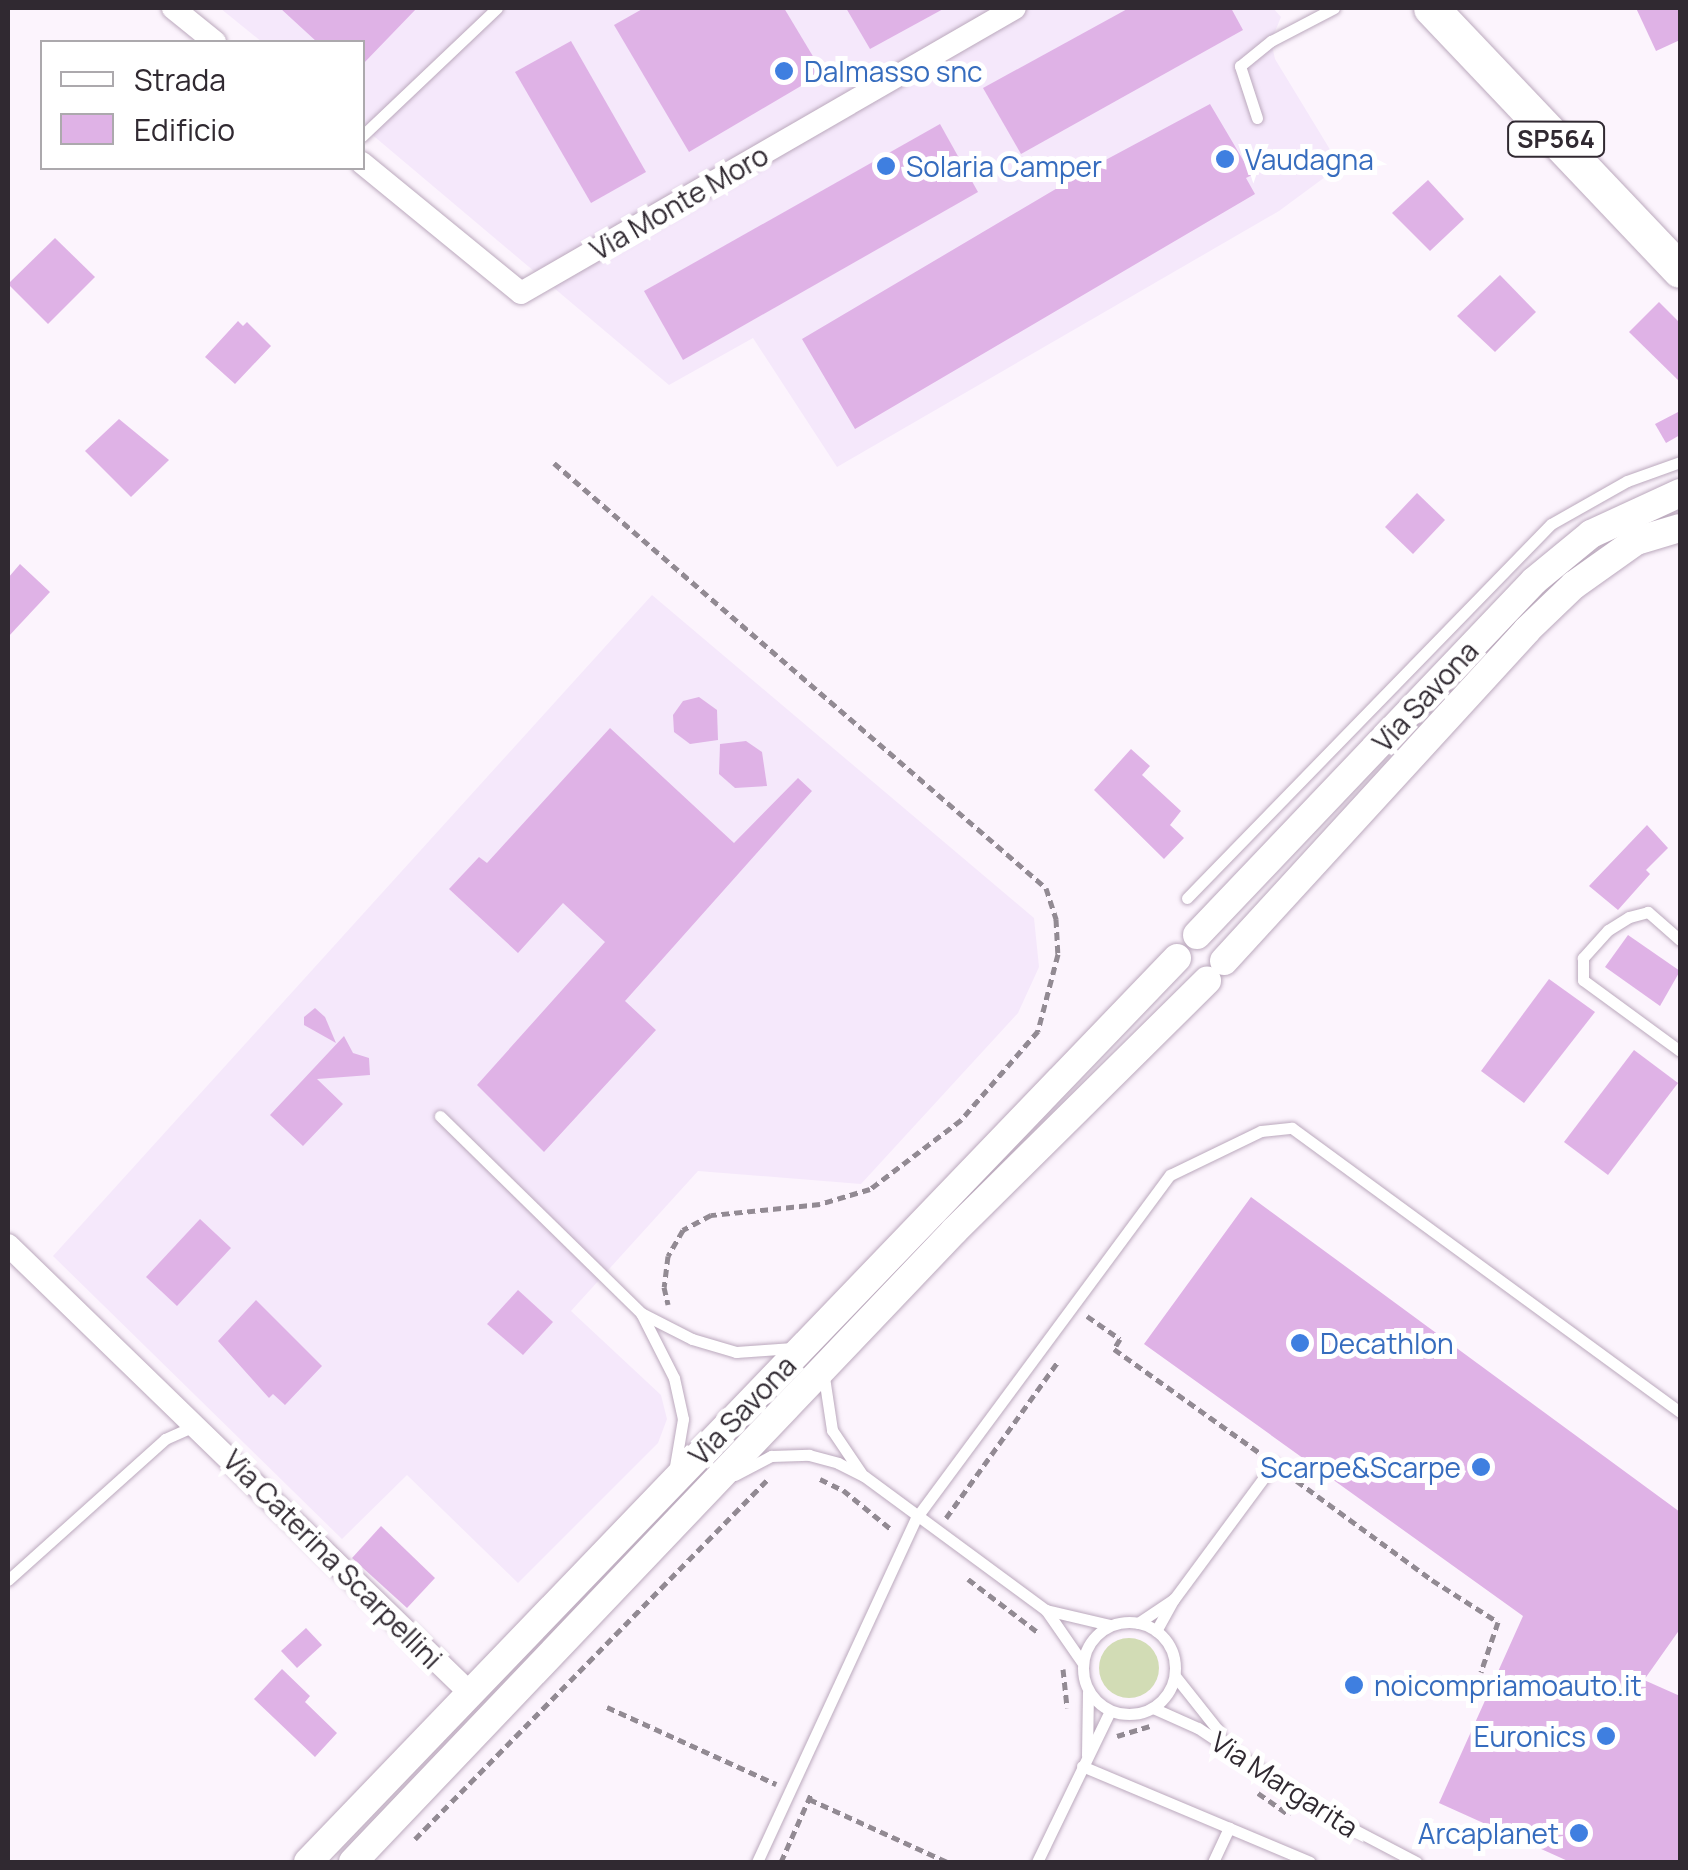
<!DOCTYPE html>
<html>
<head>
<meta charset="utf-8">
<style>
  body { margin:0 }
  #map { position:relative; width:1688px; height:1870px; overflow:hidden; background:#fcf4fd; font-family:Manrope,sans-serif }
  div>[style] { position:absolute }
  .industrial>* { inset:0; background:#f5e8fb }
  .green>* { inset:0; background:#d2dcb5 }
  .round { border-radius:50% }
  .building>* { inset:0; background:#dfb2e6 }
  .path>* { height:5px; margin-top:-2.5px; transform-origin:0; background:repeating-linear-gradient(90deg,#928a93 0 8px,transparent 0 13px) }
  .roads { filter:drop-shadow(0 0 2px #bba9bd) drop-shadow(0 0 2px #bba9bd) }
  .service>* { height:11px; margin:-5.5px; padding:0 5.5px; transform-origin:5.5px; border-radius:5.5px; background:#fff }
  .service>.ring { margin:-5.5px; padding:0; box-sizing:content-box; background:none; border:11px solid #fff; border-radius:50% }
  .minor>* { height:22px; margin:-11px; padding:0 11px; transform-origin:11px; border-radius:11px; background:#fff }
  .tertiary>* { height:28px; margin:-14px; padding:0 14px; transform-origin:14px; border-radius:14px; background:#fff }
  .primary>* { height:35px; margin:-17.5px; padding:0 17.5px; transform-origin:17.5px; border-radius:17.5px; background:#fff }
  .dots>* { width:28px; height:28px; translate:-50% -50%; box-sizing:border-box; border:5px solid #fff; border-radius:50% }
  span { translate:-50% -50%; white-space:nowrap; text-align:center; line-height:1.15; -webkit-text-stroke:10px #fff; paint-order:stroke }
  .shield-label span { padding:2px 8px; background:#fff; border:2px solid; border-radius:8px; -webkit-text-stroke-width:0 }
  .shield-label { font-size:25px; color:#302931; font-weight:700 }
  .shop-label { font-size:28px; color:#366cbe }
  .left { translate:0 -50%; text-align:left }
  .right { translate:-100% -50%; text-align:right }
  .street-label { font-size:28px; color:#302931 }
  .frame { position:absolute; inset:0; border:10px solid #302931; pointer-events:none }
  .legend { position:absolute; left:40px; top:40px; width:325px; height:130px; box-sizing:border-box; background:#fff; border:2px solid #aca9ad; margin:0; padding:12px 18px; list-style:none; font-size:30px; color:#302931 }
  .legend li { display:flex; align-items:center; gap:20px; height:50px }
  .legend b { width:50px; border:2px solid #aca9ad }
</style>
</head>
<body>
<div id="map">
  <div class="industrial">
    <i style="clip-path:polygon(220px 8px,1273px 8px,1281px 17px,1271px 41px,1275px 59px,1340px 166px,1279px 211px,837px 467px,753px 338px,669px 385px,363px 127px,362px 42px,262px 42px)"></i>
    <i style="clip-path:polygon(652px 595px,1034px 918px,1039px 967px,1018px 1013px,861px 1184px,698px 1171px,571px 1311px,661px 1395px,667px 1419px,658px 1443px,518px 1583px,407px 1475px,342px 1539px,53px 1256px)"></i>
  </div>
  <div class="green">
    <i class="round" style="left:1099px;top:1638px;width:60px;height:60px"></i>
  </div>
  <div class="building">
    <i style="clip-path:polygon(280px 8px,417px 8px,362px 65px,362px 42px,317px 42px)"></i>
    <i style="clip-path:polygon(644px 8px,784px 8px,823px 73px,689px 152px,614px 25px)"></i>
    <i style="clip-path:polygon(846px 8px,945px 8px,870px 49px)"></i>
    <i style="clip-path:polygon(1129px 8px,1231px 8px,1243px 30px,1021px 154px,983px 88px)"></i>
    <i style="clip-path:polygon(1636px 8px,1680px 8px,1680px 40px,1656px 51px)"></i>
    <i style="clip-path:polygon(571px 41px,646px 172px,591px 203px,515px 72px)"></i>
    <i style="clip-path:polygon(1210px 104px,1252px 175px,1246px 178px,1255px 194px,855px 429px,802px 339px,1098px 164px)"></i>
    <i style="clip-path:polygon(940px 124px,978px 192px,683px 360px,644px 291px)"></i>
    <i style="clip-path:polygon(1428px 180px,1464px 219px,1430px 251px,1392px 213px)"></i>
    <i style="clip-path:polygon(55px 238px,95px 277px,48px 324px,8px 284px)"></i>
    <i style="clip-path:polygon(1500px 275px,1536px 312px,1495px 352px,1457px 316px)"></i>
    <i style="clip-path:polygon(1659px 302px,1680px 323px,1680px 382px,1629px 332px)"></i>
    <i style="clip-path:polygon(238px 321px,243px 326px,247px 322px,271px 346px,235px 384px,205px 357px)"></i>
    <i style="clip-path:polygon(1680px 411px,1680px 435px,1666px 443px,1655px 424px)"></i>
    <i style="clip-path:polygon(119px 419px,169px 460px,131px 497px,85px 451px)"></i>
    <i style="clip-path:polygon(1417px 493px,1445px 520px,1413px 554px,1385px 527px)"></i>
    <i style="clip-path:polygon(20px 564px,50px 592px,8px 637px,8px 578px)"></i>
    <i style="clip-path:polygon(699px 697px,717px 710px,718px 740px,690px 744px,674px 732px,673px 715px,683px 701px)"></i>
    <i style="clip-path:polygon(610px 728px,734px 843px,798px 778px,812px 791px,625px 1001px,656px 1030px,544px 1152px,477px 1085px,605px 942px,563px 903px,518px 953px,449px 889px,479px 857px,487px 863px)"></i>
    <i style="clip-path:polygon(746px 741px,762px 752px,767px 786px,735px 788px,719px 774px,720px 744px)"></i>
    <i style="clip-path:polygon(1131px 749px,1150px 766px,1142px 775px,1181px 811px,1170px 825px,1184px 838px,1164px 859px,1094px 790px)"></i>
    <i style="clip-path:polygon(1647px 825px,1668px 848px,1646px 870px,1650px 874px,1618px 910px,1589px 886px)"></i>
    <i style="clip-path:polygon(1628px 935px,1680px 971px,1660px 1006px,1605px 967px)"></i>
    <i style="clip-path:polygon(1549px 979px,1595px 1012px,1524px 1103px,1481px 1071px)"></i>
    <i style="clip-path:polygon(315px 1008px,325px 1017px,336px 1043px,304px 1025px,304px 1017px)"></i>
    <i style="clip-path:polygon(344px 1036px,353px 1053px,369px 1058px,370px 1075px,317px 1079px,343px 1104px,303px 1146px,270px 1115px)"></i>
    <i style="clip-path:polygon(1634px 1050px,1678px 1083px,1608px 1175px,1564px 1142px)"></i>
    <i style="clip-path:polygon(1251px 1197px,1680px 1512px,1680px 1629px,1644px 1680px,1680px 1696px,1680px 1862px,1570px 1862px,1439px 1803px,1523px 1616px,1144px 1344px)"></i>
    <i style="clip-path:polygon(200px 1219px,231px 1248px,177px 1306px,146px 1277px)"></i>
    <i style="clip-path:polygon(518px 1290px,553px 1322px,523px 1355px,487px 1324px)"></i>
    <i style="clip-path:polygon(256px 1300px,322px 1366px,285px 1405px,273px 1394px,269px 1398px,218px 1341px)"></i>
    <i style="clip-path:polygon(381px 1526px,435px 1578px,407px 1608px,352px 1558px)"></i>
    <i style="clip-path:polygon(306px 1628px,322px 1645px,297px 1668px,281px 1651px)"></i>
    <i style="clip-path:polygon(282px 1669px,310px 1696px,305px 1702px,337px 1733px,315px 1757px,254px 1699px)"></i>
  </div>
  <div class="path">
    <i style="left:554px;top:463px;width:650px;rotate:40.82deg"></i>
    <i style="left:1046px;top:888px;width:33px;rotate:72deg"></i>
    <i style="left:1056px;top:919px;width:35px;rotate:87deg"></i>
    <i style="left:1058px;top:954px;width:80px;rotate:104.6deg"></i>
    <i style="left:1038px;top:1031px;width:118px;rotate:130.9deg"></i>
    <i style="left:961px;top:1120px;width:114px;rotate:142.8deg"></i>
    <i style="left:870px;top:1189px;width:52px;rotate:163.3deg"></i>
    <i style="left:820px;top:1204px;width:110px;rotate:174.2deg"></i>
    <i style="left:711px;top:1215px;width:32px;rotate:152deg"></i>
    <i style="left:683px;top:1230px;width:30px;rotate:120deg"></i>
    <i style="left:668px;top:1256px;width:31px;rotate:97deg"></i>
    <i style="left:664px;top:1287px;width:18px;rotate:77deg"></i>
    <i style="left:1087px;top:1316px;width:40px;rotate:34.9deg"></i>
    <i style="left:1120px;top:1339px;width:12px;rotate:121deg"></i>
    <i style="left:1114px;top:1349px;width:181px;rotate:35.5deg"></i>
    <i style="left:1286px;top:1473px;width:181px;rotate:36.2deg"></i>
    <i style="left:1432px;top:1580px;width:78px;rotate:32.5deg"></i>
    <i style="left:1498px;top:1622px;width:53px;rotate:108.8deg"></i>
    <i style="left:820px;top:1479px;width:25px;rotate:26deg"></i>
    <i style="left:843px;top:1490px;width:63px;rotate:39.2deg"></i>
    <i style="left:946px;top:1518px;width:194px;rotate:-54.4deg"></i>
    <i style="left:968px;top:1579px;width:89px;rotate:37.3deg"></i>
    <i style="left:1063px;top:1669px;width:39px;rotate:84deg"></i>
    <i style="left:607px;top:1707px;width:186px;rotate:24.5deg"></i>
    <i style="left:1117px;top:1736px;width:34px;rotate:-17deg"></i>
    <i style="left:1258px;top:1793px;width:39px;rotate:35deg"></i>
    <i style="left:809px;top:1799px;width:152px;rotate:24.5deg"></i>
    <i style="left:415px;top:1839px;width:504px;rotate:-45.56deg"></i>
    <i style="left:781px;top:1862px;width:77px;rotate:-66.1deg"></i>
  </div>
  <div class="roads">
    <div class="service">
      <i style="left:1257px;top:118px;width:55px;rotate:-108.1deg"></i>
      <i style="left:1240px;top:66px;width:40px;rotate:-39deg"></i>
      <i style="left:1271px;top:41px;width:71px;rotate:-27.6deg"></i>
      <i style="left:362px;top:136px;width:186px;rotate:-43.5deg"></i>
      <i style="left:1187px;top:898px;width:522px;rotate:-45.78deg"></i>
      <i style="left:1551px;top:524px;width:87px;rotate:-29.5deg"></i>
      <i style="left:1627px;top:481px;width:56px;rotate:-19.7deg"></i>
      <i style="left:1680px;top:940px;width:43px;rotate:-138.8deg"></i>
      <i style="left:1648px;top:912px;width:20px;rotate:165deg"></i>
      <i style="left:1629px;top:917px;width:25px;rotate:148deg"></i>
      <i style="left:1608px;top:930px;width:38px;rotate:132deg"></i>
      <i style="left:1583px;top:958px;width:22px;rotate:90deg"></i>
      <i style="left:1583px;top:980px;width:120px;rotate:36.2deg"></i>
      <i style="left:440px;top:1116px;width:281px;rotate:44.4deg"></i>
      <i style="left:641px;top:1313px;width:73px;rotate:63.1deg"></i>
      <i style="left:674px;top:1378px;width:42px;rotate:77.6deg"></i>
      <i style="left:683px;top:1419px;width:54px;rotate:99.6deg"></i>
      <i style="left:641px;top:1313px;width:57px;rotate:27deg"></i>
      <i style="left:692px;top:1339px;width:46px;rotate:16.5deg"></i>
      <i style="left:736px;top:1352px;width:57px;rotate:-4deg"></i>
      <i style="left:824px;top:1377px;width:54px;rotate:81.4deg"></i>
      <i style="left:832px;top:1430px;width:52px;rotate:56deg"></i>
      <i style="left:735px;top:1475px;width:41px;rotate:-27.8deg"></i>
      <i style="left:771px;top:1456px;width:38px;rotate:-2deg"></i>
      <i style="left:809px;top:1455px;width:30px;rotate:15deg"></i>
      <i style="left:838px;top:1463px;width:29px;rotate:27deg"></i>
      <i style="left:864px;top:1476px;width:226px;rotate:36.4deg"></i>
      <i style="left:1046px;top:1610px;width:63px;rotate:55.3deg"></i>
      <i style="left:8px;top:1580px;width:211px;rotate:-41.9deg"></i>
      <i style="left:165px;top:1439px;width:35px;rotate:-24deg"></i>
      <i style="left:1046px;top:1610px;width:66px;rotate:13.2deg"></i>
      <i class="ring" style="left:1083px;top:1622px;width:81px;height:81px"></i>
      <i style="left:1138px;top:1623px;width:43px;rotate:-33.7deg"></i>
      <i style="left:1156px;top:1631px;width:37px;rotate:-61deg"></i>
      <i style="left:1174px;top:1599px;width:168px;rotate:-53.5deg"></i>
      <i style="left:1175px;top:1676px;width:68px;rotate:51.6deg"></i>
      <i style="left:1217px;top:1729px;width:18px;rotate:71deg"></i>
      <i style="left:1153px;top:1708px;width:49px;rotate:24deg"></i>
      <i style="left:1198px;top:1728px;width:164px;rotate:33.8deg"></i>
      <i style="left:1334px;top:1819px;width:93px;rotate:27.7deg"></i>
      <i style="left:1087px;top:1755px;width:63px;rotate:-89.1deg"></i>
      <i style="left:1082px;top:1766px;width:247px;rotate:22.8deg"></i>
      <i style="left:757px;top:1862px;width:379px;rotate:-65.2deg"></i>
      <i style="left:916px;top:1518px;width:427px;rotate:-53.5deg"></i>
      <i style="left:1170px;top:1175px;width:101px;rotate:-25.8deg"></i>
      <i style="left:1261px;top:1131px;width:31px;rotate:-6deg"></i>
      <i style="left:1292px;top:1128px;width:481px;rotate:36.2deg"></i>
      <i style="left:1037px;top:1862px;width:168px;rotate:-64.2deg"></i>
      <i style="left:1213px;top:1862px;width:38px;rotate:-65deg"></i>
    </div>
    <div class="minor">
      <i style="left:173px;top:8px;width:54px;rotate:39deg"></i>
      <i style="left:362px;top:163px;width:205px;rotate:39.3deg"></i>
      <i style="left:521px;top:293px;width:570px;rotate:-29.98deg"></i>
      <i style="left:8px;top:1245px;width:644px;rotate:44.12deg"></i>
    </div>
    <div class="tertiary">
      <i style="left:1197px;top:935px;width:489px;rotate:-46.4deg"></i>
      <i style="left:1534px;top:581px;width:74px;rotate:-39.5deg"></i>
      <i style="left:1591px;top:534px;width:98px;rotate:-24.7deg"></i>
      <i style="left:1224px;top:961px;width:449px;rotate:-47.5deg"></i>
      <i style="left:1527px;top:630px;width:65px;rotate:-43.8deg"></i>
      <i style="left:1574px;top:585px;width:76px;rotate:-35.4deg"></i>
      <i style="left:1636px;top:541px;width:46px;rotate:-16.5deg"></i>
      <i style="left:308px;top:1862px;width:1254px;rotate:-46.13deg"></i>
      <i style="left:353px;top:1862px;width:871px;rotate:-46.39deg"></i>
      <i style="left:954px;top:1231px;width:356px;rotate:-44.7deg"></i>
    </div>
    <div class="primary">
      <i style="left:1431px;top:8px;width:361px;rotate:46.5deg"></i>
    </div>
  </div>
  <div class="dots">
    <i style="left:784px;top:71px;background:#3f7fe0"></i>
    <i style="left:1225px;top:159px;background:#3f7fe0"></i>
    <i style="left:886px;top:166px;background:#3f7fe0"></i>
    <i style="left:1300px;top:1343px;background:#3f7fe0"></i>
    <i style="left:1481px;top:1467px;background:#3f7fe0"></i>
    <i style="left:1354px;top:1685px;background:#3f7fe0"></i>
    <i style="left:1606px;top:1736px;background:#3f7fe0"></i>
    <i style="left:1579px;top:1833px;background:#3f7fe0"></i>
  </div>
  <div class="shield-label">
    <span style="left:1556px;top:139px">SP564</span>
  </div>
  <div class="shop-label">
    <span class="left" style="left:804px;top:71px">Dalmasso snc</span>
    <span class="left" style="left:1245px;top:159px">Vaudagna</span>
    <span class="left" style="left:906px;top:166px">Solaria Camper</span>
    <span class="left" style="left:1320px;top:1343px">Decathlon</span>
    <span class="right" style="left:1461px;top:1467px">Scarpe&amp;Scarpe</span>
    <span class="left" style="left:1374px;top:1685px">noicompriamoauto.it</span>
    <span class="right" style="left:1586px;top:1736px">Euronics</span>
    <span class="right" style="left:1559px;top:1833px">Arcaplanet</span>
  </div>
  <div class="street-label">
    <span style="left:679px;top:202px;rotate:-30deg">Via Monte Moro</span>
    <span style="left:1425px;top:696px;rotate:-47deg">Via Savona</span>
    <span style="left:742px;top:1410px;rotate:-46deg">Via Savona</span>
    <span style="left:333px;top:1559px;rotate:45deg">Via Caterina Scarpellini</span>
    <span style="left:1285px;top:1784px;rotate:33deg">Via Margarita</span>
  </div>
  <div class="frame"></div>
  <ul class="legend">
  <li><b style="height:12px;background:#fff"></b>Strada</li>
  <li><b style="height:28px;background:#dfb2e6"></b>Edificio</li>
  </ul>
</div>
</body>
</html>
